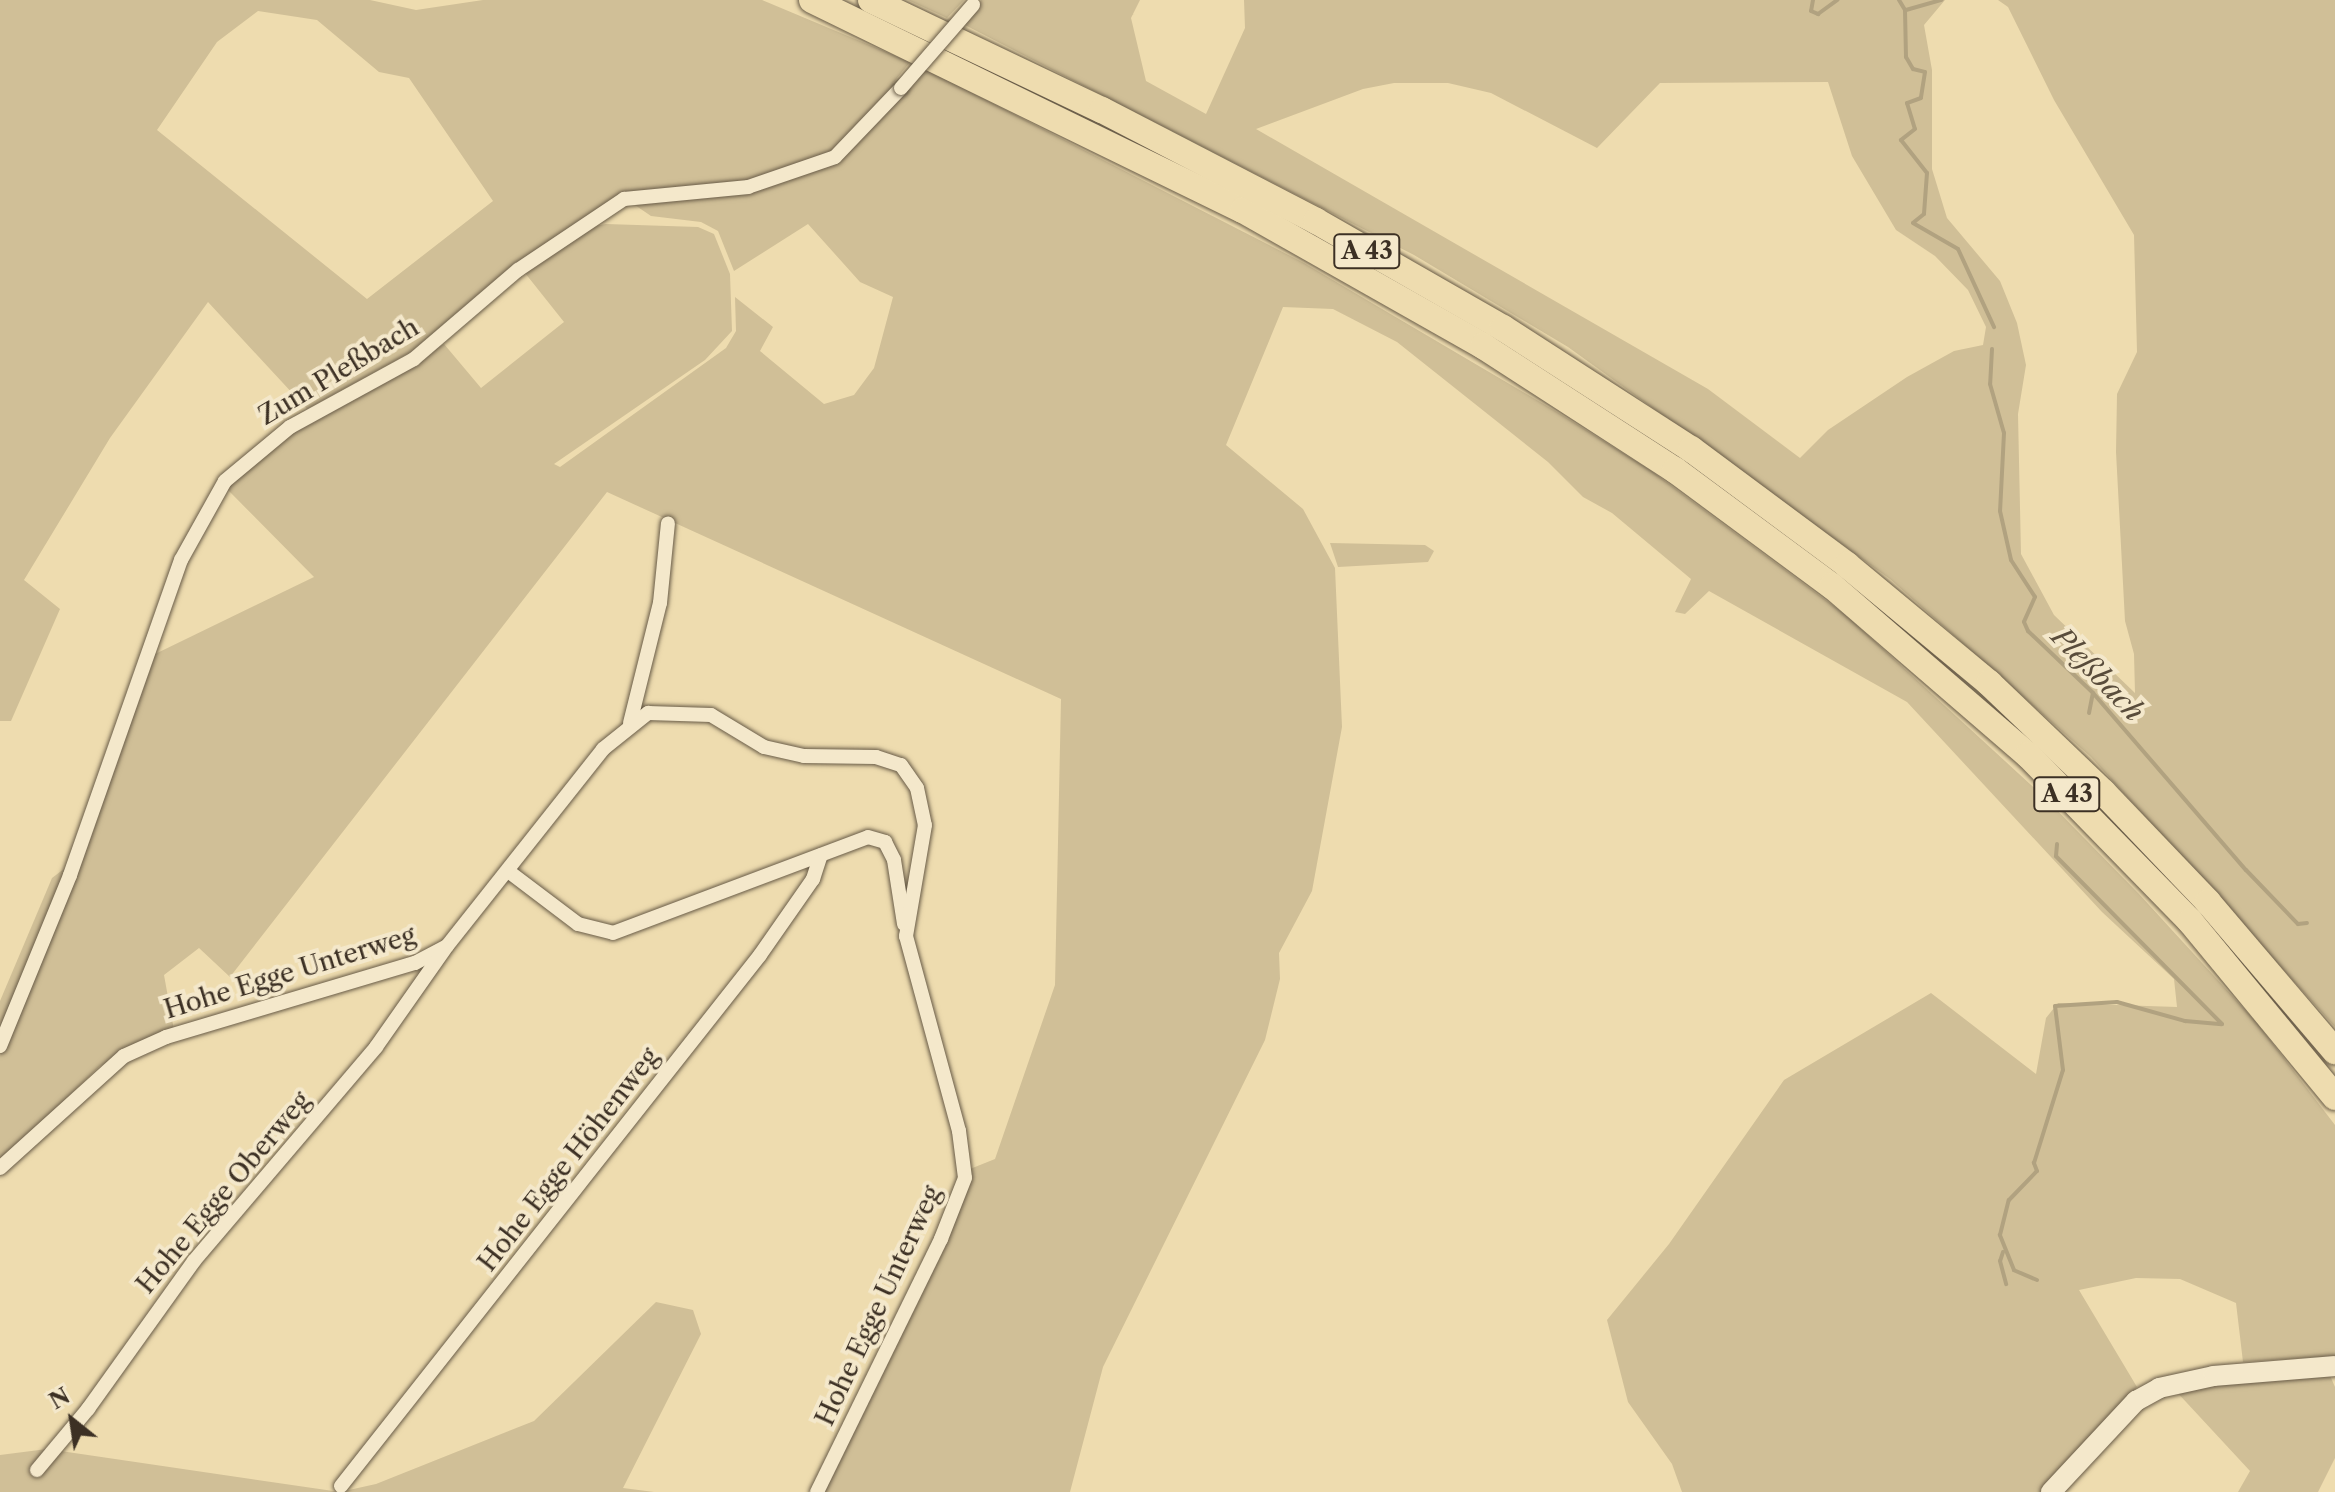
<!DOCTYPE html>
<html>
<head>
<meta charset="utf-8">
<style>
  body { margin:0 }
  #map { position:relative; width:2335px; height:1492px; overflow:hidden; background:#eedcaf; font-family:"Libre Caslon Text",serif }
  div>[style] { position:absolute }
  .green>* { inset:0; background:#d0bf97 }
  .stream>* { height:4px; margin:-2px; padding:0 2px; transform-origin:2px; border-radius:2px; background:#b1a280 }
  .roads { filter:drop-shadow(0 0 2px #685b47) drop-shadow(0 0 2px #685b47) }
  .street>* { height:14px; margin:-7px; padding:0 7px; transform-origin:7px; border-radius:7px; background:#f4e8cb }
  .secondary>* { height:20px; margin:-10px; padding:0 10px; transform-origin:10px; border-radius:10px; background:#f4e8cb }
  .highway>* { height:26px; margin:-13px; padding:0 13px; transform-origin:13px; border-radius:13px; background:#eedcaf }
  .bridges { filter:drop-shadow(0 0 2px #685b47) drop-shadow(0 0 2px #685b47) }
  .street-bridge>* { height:14px; margin:-7px; padding:0 7px; transform-origin:7px; border-radius:7px; background:#f4e8cb }
  span { translate:-50% -50%; white-space:nowrap; text-align:center; line-height:1.15; -webkit-text-stroke:8px #f4e8cb; paint-order:stroke }
  .shield-label span { padding:2px 6px; background:#f4e8cb; border:2px solid; border-radius:6px; -webkit-text-stroke-width:0 }
  .shield-label { font-size:24px; color:#3c3024; font-weight:700 }
  .street-label { font-size:26px; color:#3c3024 }
  .water-label { font-size:28px; color:#594c3b; font-style:italic }
  .north { position:absolute; left:32px; top:1380px; width:80px; height:80px; -webkit-text-stroke:6px #f4e8cb; paint-order:stroke; rotate:330deg; font-size:22px; font-weight:700; line-height:32px; text-align:center; color:#3c3024 }
  .north::after { content:''; display:block; margin:auto; width:28px; height:36px; background:#3c3024; clip-path:polygon(50% 0,100% 100%,50% 72%,0 100%) }
</style>
</head>
<body>
<div id="map">
  <div class="green">
    <i style="clip-path:polygon(evenodd,0 0,370px 0,416px 10px,483px 0,762px 0,910px 62px,893px 83px,901px 88px,833px 156px,747px 185px,622px 197px,411px 352px,307px 409px,208px 302px,110px 438px,24px 580px,60px 609px,11px 721px,0 721px,0 0,258px 11px,317px 20px,379px 72px,409px 78px,493px 201px,367px 299px,157px 130px,217px 42px,258px 11px)"></i>
    <i style="clip-path:polygon(908px 0,964px 0,947px 18px)"></i>
    <i style="clip-path:polygon(evenodd,981px 0,1140px 0,1131px 18px,1146px 81px,1206px 114px,1245px 28px,1244px 0,1945px 0,1924px 25px,1932px 70px,1932px 169px,1947px 218px,2000px 281px,2017px 323px,2026px 365px,2018px 414px,2021px 554px,2054px 615px,2135px 693px,2134px 654px,2125px 621px,2116px 452px,2117px 394px,2137px 352px,2134px 235px,2054px 100px,2008px 7px,1998px 0,2335px 0,2335px 1027px,2091px 757px,1890px 579px,1568px 347px,1414px 255px,963px 24px,981px 0,1828px 82px,1852px 156px,1896px 230px,1935px 256px,1968px 290px,1986px 327px,1983px 345px,1954px 351px,1907px 377px,1828px 430px,1800px 458px,1708px 389px,1256px 129px,1363px 89px,1394px 83px,1448px 83px,1491px 93px,1597px 148px,1660px 83px,1828px 82px)"></i>
    <i style="clip-path:polygon(926px 69px,1304px 263px,1557px 412px,1650px 470px,1847px 616px,2042px 795px,2139px 894px,2257px 1023px,2335px 1125px,2335px 1356px,2243px 1362px,2236px 1303px,2180px 1279px,2136px 1278px,2079px 1290px,2137px 1387px,2041px 1492px,1682px 1492px,1672px 1464px,1628px 1402px,1607px 1320px,1669px 1244px,1784px 1080px,1931px 993px,2036px 1074px,2046px 1018px,2058px 1003px,2177px 1007px,2174px 979px,2102px 912px,1907px 702px,1709px 591px,1685px 614px,1675px 612px,1691px 579px,1612px 513px,1583px 497px,1548px 462px,1397px 342px,1333px 309px,1283px 307px,1226px 445px,1303px 509px,1335px 568px,1342px 727px,1312px 891px,1279px 953px,1280px 979px,1265px 1040px,1103px 1367px,1070px 1492px,824px 1492px,970px 1169px,995px 1159px,1055px 985px,1061px 699px,607px 492px,230px 977px,199px 948px,164px 975px,174px 1030px,100px 1066px,0 1162px,0 1056px,151px 656px,314px 577px,227px 489px,270px 445px,444px 344px,481px 388px,564px 322px,525px 273px,589px 227px,606px 224px,698px 227px,714px 234px,730px 274px,732px 331px,705px 360px,554px 464px,560px 467px,726px 348px,736px 331px,735px 297px,773px 327px,760px 351px,824px 404px,854px 395px,874px 368px,893px 297px,860px 282px,808px 224px,734px 271px,718px 231px,701px 222px,651px 216px,632px 203px,748px 190px,835px 160px)"></i>
    <i style="clip-path:polygon(1330px 543px,1425px 545px,1434px 551px,1428px 562px,1338px 567px)"></i>
    <i style="clip-path:polygon(73px 862px,0 1032px,0 1001px,52px 878px)"></i>
    <i style="clip-path:polygon(656px 1302px,693px 1310px,701px 1334px,623px 1488px,654px 1492px,0 1492px,0 1455px,47px 1449px,340px 1492px,376px 1484px,534px 1421px)"></i>
    <i style="clip-path:polygon(2328px 1371px,2335px 1387px,2335px 1458px,2318px 1492px,2238px 1492px,2250px 1471px,2174px 1389px)"></i>
  </div>
  <div class="stream">
    <i style="left:1813px;top:0;width:11px;rotate:100deg"></i>
    <i style="left:1811px;top:11px;width:8px;rotate:23deg"></i>
    <i style="left:1818px;top:14px;width:24px;rotate:-36deg"></i>
    <i style="left:1899px;top:0;width:12px;rotate:59deg"></i>
    <i style="left:1905px;top:10px;width:47px;rotate:88.8deg"></i>
    <i style="left:1906px;top:57px;width:14px;rotate:60deg"></i>
    <i style="left:1913px;top:69px;width:12px;rotate:14deg"></i>
    <i style="left:1925px;top:72px;width:26px;rotate:99deg"></i>
    <i style="left:1921px;top:98px;width:15px;rotate:160deg"></i>
    <i style="left:1907px;top:103px;width:27px;rotate:73deg"></i>
    <i style="left:1915px;top:129px;width:18px;rotate:142deg"></i>
    <i style="left:1901px;top:140px;width:42px;rotate:51.8deg"></i>
    <i style="left:1927px;top:173px;width:41px;rotate:94.2deg"></i>
    <i style="left:1924px;top:214px;width:14px;rotate:141deg"></i>
    <i style="left:1913px;top:223px;width:52px;rotate:30deg"></i>
    <i style="left:1958px;top:249px;width:86px;rotate:65.2deg"></i>
    <i style="left:1906px;top:10px;width:37px;rotate:-16deg"></i>
    <i style="left:1992px;top:349px;width:35px;rotate:93deg"></i>
    <i style="left:1990px;top:384px;width:51px;rotate:74.1deg"></i>
    <i style="left:2004px;top:433px;width:78px;rotate:92.9deg"></i>
    <i style="left:2000px;top:511px;width:50px;rotate:77.3deg"></i>
    <i style="left:2011px;top:560px;width:44px;rotate:57deg"></i>
    <i style="left:2035px;top:597px;width:27px;rotate:114deg"></i>
    <i style="left:2024px;top:622px;width:10px;rotate:66deg"></i>
    <i style="left:2028px;top:631px;width:90px;rotate:43.6deg"></i>
    <i style="left:2093px;top:693px;width:234px;rotate:49.2deg"></i>
    <i style="left:2246px;top:870px;width:75px;rotate:46.1deg"></i>
    <i style="left:2298px;top:924px;width:9px;rotate:-6deg"></i>
    <i style="left:2089px;top:713px;width:20px;rotate:-79deg"></i>
    <i style="left:2003px;top:1252px;width:9px;rotate:108deg"></i>
    <i style="left:2000px;top:1261px;width:24px;rotate:75deg"></i>
    <i style="left:2037px;top:1280px;width:25px;rotate:-157deg"></i>
    <i style="left:2014px;top:1270px;width:38px;rotate:-112deg"></i>
    <i style="left:2000px;top:1235px;width:36px;rotate:-76deg"></i>
    <i style="left:2009px;top:1200px;width:40px;rotate:-46deg"></i>
    <i style="left:2037px;top:1171px;width:9px;rotate:-111deg"></i>
    <i style="left:2034px;top:1163px;width:97px;rotate:-72.7deg"></i>
    <i style="left:2063px;top:1070px;width:64px;rotate:-97.1deg"></i>
    <i style="left:2055px;top:1006px;width:62px;rotate:-3.7deg"></i>
    <i style="left:2117px;top:1002px;width:71px;rotate:15.6deg"></i>
    <i style="left:2185px;top:1021px;width:37px;rotate:5deg"></i>
    <i style="left:2222px;top:1024px;width:236px;rotate:-134.7deg"></i>
    <i style="left:2056px;top:856px;width:12px;rotate:-85deg"></i>
  </div>
  <div class="roads">
    <div class="street">
      <i style="left:630px;top:723px;width:124px;rotate:-76deg"></i>
      <i style="left:660px;top:603px;width:80px;rotate:-84.3deg"></i>
      <i style="left:508px;top:871px;width:88px;rotate:37.1deg"></i>
      <i style="left:578px;top:924px;width:36px;rotate:14deg"></i>
      <i style="left:613px;top:933px;width:272px;rotate:-20.6deg"></i>
      <i style="left:868px;top:837px;width:18px;rotate:16deg"></i>
      <i style="left:885px;top:842px;width:20px;rotate:63deg"></i>
      <i style="left:894px;top:860px;width:65px;rotate:81.1deg"></i>
      <i style="left:0;top:1046px;width:185px;rotate:-67.7deg"></i>
      <i style="left:70px;top:875px;width:334px;rotate:-70.6deg"></i>
      <i style="left:181px;top:560px;width:90px;rotate:-60.9deg"></i>
      <i style="left:225px;top:481px;width:85px;rotate:-39.7deg"></i>
      <i style="left:290px;top:427px;width:141px;rotate:-28.7deg"></i>
      <i style="left:414px;top:359px;width:137px;rotate:-40.6deg"></i>
      <i style="left:518px;top:270px;width:128px;rotate:-33.8deg"></i>
      <i style="left:624px;top:199px;width:125px;rotate:-5.5deg"></i>
      <i style="left:748px;top:187px;width:92px;rotate:-19deg"></i>
      <i style="left:835px;top:157px;width:95px;rotate:-46.3deg"></i>
      <i style="left:0;top:1168px;width:167px;rotate:-42.1deg"></i>
      <i style="left:124px;top:1056px;width:46px;rotate:-24.3deg"></i>
      <i style="left:166px;top:1037px;width:260px;rotate:-16.6deg"></i>
      <i style="left:415px;top:963px;width:36px;rotate:-28deg"></i>
      <i style="left:447px;top:946px;width:251px;rotate:-51.6deg"></i>
      <i style="left:603px;top:749px;width:58px;rotate:-38.7deg"></i>
      <i style="left:648px;top:713px;width:63px;rotate:1.8deg"></i>
      <i style="left:711px;top:715px;width:62px;rotate:31.1deg"></i>
      <i style="left:764px;top:747px;width:41px;rotate:12.7deg"></i>
      <i style="left:804px;top:756px;width:72px;rotate:0.8deg"></i>
      <i style="left:876px;top:757px;width:26px;rotate:18deg"></i>
      <i style="left:901px;top:765px;width:28px;rotate:55deg"></i>
      <i style="left:917px;top:788px;width:38px;rotate:78deg"></i>
      <i style="left:925px;top:825px;width:113px;rotate:99.7deg"></i>
      <i style="left:906px;top:936px;width:202px;rotate:74.8deg"></i>
      <i style="left:959px;top:1131px;width:47px;rotate:82.7deg"></i>
      <i style="left:965px;top:1178px;width:66px;rotate:111.5deg"></i>
      <i style="left:941px;top:1239px;width:282px;rotate:116.1deg"></i>
      <i style="left:37px;top:1470px;width:80px;rotate:-50.1deg"></i>
      <i style="left:88px;top:1409px;width:182px;rotate:-54.4deg"></i>
      <i style="left:194px;top:1261px;width:281px;rotate:-49.6deg"></i>
      <i style="left:376px;top:1047px;width:120px;rotate:-54.9deg"></i>
      <i style="left:341px;top:1486px;width:676px;rotate:-51.72deg"></i>
      <i style="left:760px;top:955px;width:93px;rotate:-55.1deg"></i>
      <i style="left:813px;top:879px;width:25px;rotate:-72deg"></i>
    </div>
    <div class="secondary">
      <i style="left:2051px;top:1492px;width:125px;rotate:-47deg"></i>
      <i style="left:2136px;top:1401px;width:26px;rotate:-29deg"></i>
      <i style="left:2159px;top:1388px;width:56px;rotate:-12.3deg"></i>
      <i style="left:2214px;top:1376px;width:121px;rotate:-4.7deg"></i>
    </div>
    <div class="highway">
      <i style="left:812px;top:0;width:479px;rotate:26deg"></i>
      <i style="left:1243px;top:210px;width:276px;rotate:29.5deg"></i>
      <i style="left:1483px;top:346px;width:229px;rotate:32.9deg"></i>
      <i style="left:1675px;top:470px;width:195px;rotate:36.5deg"></i>
      <i style="left:1832px;top:586px;width:259px;rotate:40.8deg"></i>
      <i style="left:2028px;top:755px;width:232px;rotate:45.7deg"></i>
      <i style="left:2190px;top:921px;width:228px;rotate:50.5deg"></i>
      <i style="left:871px;top:0;width:256px;rotate:25.5deg"></i>
      <i style="left:1102px;top:110px;width:241px;rotate:27.4deg"></i>
      <i style="left:1316px;top:221px;width:215px;rotate:29.8deg"></i>
      <i style="left:1503px;top:328px;width:224px;rotate:32.8deg"></i>
      <i style="left:1691px;top:449px;width:194px;rotate:36.6deg"></i>
      <i style="left:1847px;top:565px;width:185px;rotate:39.7deg"></i>
      <i style="left:1989px;top:683px;width:158px;rotate:43.7deg"></i>
      <i style="left:2103px;top:792px;width:152px;rotate:46.3deg"></i>
      <i style="left:2208px;top:902px;width:196px;rotate:49.6deg"></i>
    </div>
  </div>
  <div class="bridges">
    <div class="street-bridge">
      <i style="left:901px;top:88px;width:110px;rotate:-49.1deg"></i>
    </div>
  </div>
  <div class="shield-label">
    <span style="left:1367px;top:251px">A 43</span>
    <span style="left:2067px;top:794px">A 43</span>
  </div>
  <div class="street-label">
    <span style="left:339px;top:372px;rotate:-31deg">Zum Pleßbach</span>
    <span style="left:290px;top:973px;rotate:-17deg">Hohe Egge Unterweg</span>
    <span style="left:569px;top:1160px;rotate:-52deg">Hohe Egge Höhenweg</span>
    <span style="left:224px;top:1193px;rotate:-50deg">Hohe Egge Oberweg</span>
    <span style="left:879px;top:1306px;rotate:-65deg">Hohe Egge Unterweg</span>
  </div>
  <div class="water-label">
    <span style="left:2098px;top:674px;rotate:46deg">Pleßbach</span>
  </div>
  <div class="north">N</div>
</div>
</body>
</html>
